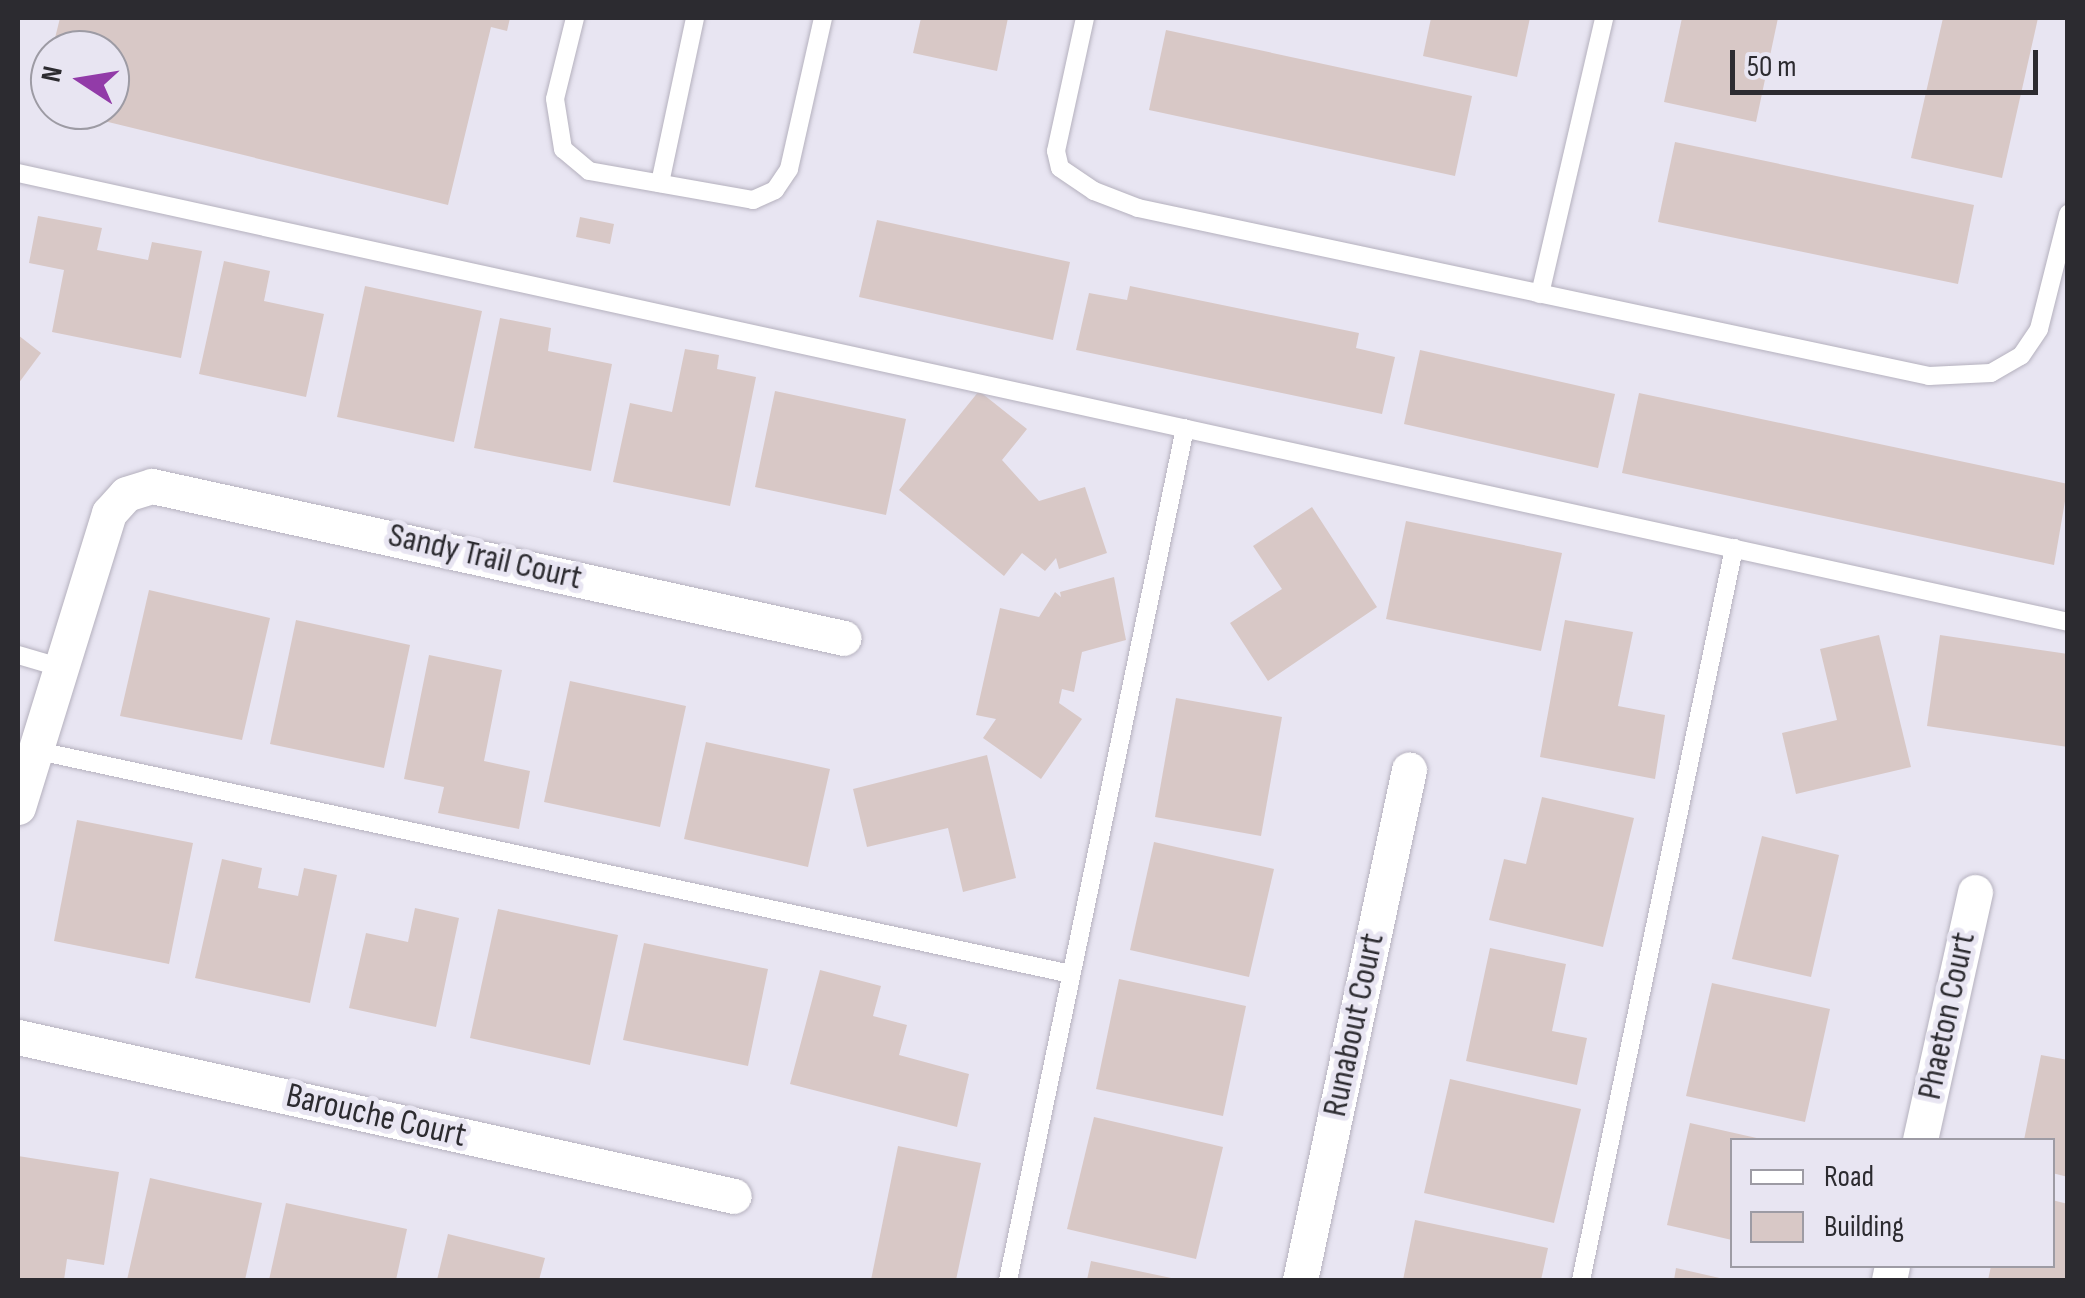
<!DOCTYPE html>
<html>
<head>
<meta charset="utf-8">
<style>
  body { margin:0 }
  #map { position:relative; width:2085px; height:1298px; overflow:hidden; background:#e8e5f2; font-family:"Sofia Sans Condensed",sans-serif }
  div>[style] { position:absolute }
  .building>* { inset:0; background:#d8c8c6 }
  .roads { filter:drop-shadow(0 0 2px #b5b1be) drop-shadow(0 0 2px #b5b1be) }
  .service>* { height:18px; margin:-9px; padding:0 9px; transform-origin:9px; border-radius:9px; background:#fff }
  .minor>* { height:35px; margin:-17.5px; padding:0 17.5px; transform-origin:17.5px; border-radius:17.5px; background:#fff }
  span { translate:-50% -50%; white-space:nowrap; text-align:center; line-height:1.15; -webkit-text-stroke:10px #e8e5f2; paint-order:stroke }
  .street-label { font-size:35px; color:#2c2b30 }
  .frame { position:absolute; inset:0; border:20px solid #2c2b30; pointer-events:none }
  .legend { position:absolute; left:1730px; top:1138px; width:325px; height:130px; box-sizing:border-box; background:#e8e5f2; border:2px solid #9d9ba4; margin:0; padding:12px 18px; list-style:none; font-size:30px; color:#2c2b30 }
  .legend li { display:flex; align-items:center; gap:20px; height:50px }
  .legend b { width:50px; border:2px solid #9d9ba4 }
  .north { position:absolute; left:30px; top:30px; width:100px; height:100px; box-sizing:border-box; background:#e8e5f2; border:2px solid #9d9ba4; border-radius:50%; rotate:282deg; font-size:28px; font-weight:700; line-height:40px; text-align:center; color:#2c2b30 }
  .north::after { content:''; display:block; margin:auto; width:35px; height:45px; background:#923ba8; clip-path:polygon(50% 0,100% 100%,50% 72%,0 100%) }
  .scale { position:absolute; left:1730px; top:50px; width:308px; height:45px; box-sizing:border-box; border:5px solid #2c2b30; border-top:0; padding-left:12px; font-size:30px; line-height:35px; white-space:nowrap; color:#2c2b30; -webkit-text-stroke:8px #e8e5f2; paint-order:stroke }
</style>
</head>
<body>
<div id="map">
  <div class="building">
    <i style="clip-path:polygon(60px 18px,510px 18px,507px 31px,491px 27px,448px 205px,63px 111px,110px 110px,110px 50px,52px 50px)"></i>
    <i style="clip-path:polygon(921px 18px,1008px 18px,997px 71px,913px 53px)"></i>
    <i style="clip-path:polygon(1431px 18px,1530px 18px,1517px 77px,1423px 56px)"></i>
    <i style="clip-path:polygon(1682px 18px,1778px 18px,1756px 122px,1664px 102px)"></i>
    <i style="clip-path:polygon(1943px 18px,2038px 18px,2002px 178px,1911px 158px)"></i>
    <i style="clip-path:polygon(1166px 30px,1472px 96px,1455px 176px,1149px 110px)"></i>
    <i style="clip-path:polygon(49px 63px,50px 63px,50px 108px,38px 105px)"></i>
    <i style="clip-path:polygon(1675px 142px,1974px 205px,1958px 284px,1658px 222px)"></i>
    <i style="clip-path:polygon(38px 216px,102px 228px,97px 250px,148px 260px,152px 242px,202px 251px,181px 358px,52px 332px,64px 270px,29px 263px)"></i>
    <i style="clip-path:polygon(580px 217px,614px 224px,610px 244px,576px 237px)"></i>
    <i style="clip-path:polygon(877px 220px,1070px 262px,1053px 340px,859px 297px)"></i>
    <i style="clip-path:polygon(224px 261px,270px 271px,264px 301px,324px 314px,306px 397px,199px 374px)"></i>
    <i style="clip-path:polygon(365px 286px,482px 311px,454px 442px,337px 417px)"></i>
    <i style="clip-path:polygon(1130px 286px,1359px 333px,1356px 348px,1395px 357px,1382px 414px,1076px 350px,1089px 293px,1127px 300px)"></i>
    <i style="clip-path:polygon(500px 318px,551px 328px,548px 351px,612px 364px,591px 471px,474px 448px)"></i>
    <i style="clip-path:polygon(18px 335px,41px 353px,18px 384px)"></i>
    <i style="clip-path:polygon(685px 349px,719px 355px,717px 369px,756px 377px,730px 506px,613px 482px,630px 403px,672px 412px)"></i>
    <i style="clip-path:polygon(1420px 350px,1615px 394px,1598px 468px,1404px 424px)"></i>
    <i style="clip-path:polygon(775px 391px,906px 419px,886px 515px,755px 487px)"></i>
    <i style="clip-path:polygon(979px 391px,1027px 429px,1002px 460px,1039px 501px,1085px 487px,1107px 553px,1059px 569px,1056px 558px,1045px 571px,1022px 553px,1004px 576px,899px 490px)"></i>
    <i style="clip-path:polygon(1639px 393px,2068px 484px,2054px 565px,1622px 473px)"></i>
    <i style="clip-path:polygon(1312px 507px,1377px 607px,1268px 681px,1230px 623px,1282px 589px,1253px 546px)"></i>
    <i style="clip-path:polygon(1406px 521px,1562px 553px,1541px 651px,1386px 619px)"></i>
    <i style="clip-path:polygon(1114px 577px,1126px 640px,1082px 652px,1074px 692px,1062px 689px,1059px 703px,1082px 719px,1041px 779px,983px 738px,996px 719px,976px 715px,1000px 608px,1039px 617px,1055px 592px,1061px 597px,1060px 592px)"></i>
    <i style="clip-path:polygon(149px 590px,270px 618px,242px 740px,120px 716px)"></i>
    <i style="clip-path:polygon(296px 620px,410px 645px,384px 768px,270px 744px)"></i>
    <i style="clip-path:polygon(1565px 620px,1633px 632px,1618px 706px,1665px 715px,1655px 779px,1540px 757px)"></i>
    <i style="clip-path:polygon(1879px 635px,1911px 767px,1796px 794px,1782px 733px,1837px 720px,1820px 649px)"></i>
    <i style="clip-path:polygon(1940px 635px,2068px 654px,2068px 747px,1927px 726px)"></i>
    <i style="clip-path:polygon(429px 655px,502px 670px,484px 761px,530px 771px,519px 829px,438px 813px,444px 787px,404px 779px)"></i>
    <i style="clip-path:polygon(570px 681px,686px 706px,660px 827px,544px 802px)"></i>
    <i style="clip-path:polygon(1176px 698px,1282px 717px,1261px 836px,1155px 817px)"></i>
    <i style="clip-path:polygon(706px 742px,830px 769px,808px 867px,684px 839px)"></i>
    <i style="clip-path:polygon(987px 755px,1016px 878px,963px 892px,948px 828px,867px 847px,853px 789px)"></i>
    <i style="clip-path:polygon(1542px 797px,1634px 818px,1603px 947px,1489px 920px,1504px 859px,1526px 864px)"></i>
    <i style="clip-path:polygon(77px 820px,193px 843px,169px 964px,54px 941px)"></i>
    <i style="clip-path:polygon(1762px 836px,1839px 855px,1811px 977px,1732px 959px)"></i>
    <i style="clip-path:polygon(1154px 842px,1274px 869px,1249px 977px,1130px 950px)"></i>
    <i style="clip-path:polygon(222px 859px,262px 868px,258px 888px,298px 896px,304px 868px,337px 875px,310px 1003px,195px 978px)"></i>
    <i style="clip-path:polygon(415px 908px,459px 918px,436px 1027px,349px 1008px,366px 933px,408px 942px)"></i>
    <i style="clip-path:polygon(498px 909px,618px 935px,590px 1065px,470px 1038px)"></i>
    <i style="clip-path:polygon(644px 943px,768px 969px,748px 1066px,623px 1040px)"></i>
    <i style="clip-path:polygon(1490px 948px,1566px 964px,1552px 1031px,1587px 1038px,1577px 1085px,1466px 1061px)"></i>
    <i style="clip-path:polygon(820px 970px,881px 986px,873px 1016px,907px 1025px,899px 1055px,969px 1074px,957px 1127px,790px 1084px)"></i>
    <i style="clip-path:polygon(1119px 979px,1246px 1006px,1223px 1116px,1096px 1089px)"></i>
    <i style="clip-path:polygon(1712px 983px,1830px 1009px,1805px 1122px,1686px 1096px)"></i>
    <i style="clip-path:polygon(2041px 1055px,2068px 1060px,2068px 1177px,2052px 1173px,2052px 1140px,2024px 1140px)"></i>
    <i style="clip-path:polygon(1450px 1079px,1581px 1109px,1554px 1223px,1424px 1193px)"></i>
    <i style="clip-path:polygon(1094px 1117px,1223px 1147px,1196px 1259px,1067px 1229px)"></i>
    <i style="clip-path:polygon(1690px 1123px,1761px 1139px,1732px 1140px,1732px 1240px,1667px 1225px)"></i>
    <i style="clip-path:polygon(898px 1146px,981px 1163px,956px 1280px,871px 1280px)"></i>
    <i style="clip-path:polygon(18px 1156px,119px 1172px,104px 1265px,67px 1259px,64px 1280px,18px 1280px)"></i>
    <i style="clip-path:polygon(150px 1178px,262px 1203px,245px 1280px,127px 1280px)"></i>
    <i style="clip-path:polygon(2052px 1200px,2068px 1204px,2068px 1280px,1988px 1280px,1991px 1266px,2052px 1266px)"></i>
    <i style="clip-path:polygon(286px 1203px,407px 1229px,396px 1280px,269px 1280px)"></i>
    <i style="clip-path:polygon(1415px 1220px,1548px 1248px,1541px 1280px,1403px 1280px)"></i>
    <i style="clip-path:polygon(448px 1234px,545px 1258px,539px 1280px,437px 1280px)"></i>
    <i style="clip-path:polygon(1091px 1261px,1176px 1279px,1176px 1280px,1087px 1280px)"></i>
    <i style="clip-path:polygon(1676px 1268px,1724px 1279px,1724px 1280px,1674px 1280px)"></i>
  </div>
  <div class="roads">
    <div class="service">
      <i style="left:575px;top:18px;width:83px;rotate:103.9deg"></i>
      <i style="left:555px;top:99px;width:51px;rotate:80.9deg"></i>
      <i style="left:563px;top:149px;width:34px;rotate:40deg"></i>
      <i style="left:589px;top:171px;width:167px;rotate:10deg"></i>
      <i style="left:753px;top:200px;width:24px;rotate:-24deg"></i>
      <i style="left:775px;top:190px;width:25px;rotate:-56deg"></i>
      <i style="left:789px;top:169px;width:155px;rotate:-77.3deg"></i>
      <i style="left:1085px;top:18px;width:136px;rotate:102.3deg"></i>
      <i style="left:1056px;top:151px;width:17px;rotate:77deg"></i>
      <i style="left:1060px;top:168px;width:41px;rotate:34.1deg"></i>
      <i style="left:1094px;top:191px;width:47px;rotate:21.1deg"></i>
      <i style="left:1138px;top:208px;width:809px;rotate:11.99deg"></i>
      <i style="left:1929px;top:376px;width:62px;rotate:-2.8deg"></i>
      <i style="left:1991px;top:373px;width:34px;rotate:-30deg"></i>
      <i style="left:2021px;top:356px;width:32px;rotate:-56deg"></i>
      <i style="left:2039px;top:329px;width:119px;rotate:-75.8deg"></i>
      <i style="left:18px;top:173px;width:2099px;rotate:12.35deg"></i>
      <i style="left:660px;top:183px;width:169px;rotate:-78deg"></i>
      <i style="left:1540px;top:294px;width:283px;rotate:-76.9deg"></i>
      <i style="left:18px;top:655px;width:43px;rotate:16.3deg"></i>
      <i style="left:34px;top:750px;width:1061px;rotate:12.19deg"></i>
      <i style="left:1008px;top:1280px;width:870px;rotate:-78.26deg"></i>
      <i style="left:1581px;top:1280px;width:748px;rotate:-78.19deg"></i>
    </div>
    <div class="minor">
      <i style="left:18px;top:807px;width:308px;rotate:-72.8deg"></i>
      <i style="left:109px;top:513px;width:25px;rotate:-48deg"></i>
      <i style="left:126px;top:494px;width:27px;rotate:-17deg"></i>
      <i style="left:152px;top:486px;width:708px;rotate:12.39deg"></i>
      <i style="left:18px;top:1037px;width:733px;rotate:12.52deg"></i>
      <i style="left:1920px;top:1140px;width:254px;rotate:-77.5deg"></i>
      <i style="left:1300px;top:1280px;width:522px;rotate:-77.94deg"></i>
      <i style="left:1889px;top:1280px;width:14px;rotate:-78deg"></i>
    </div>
  </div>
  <div class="street-label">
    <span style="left:485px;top:557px;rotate:13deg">Sandy Trail Court</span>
    <span style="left:1947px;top:1016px;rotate:-78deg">Phaeton Court</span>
    <span style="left:1354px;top:1025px;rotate:-78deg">Runabout Court</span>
    <span style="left:376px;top:1116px;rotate:13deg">Barouche Court</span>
  </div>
  <div class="frame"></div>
  <ul class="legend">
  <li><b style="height:12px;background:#fff"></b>Road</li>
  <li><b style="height:28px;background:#d8c8c6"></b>Building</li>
  </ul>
  <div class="north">N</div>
  <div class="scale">50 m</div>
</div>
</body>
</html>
